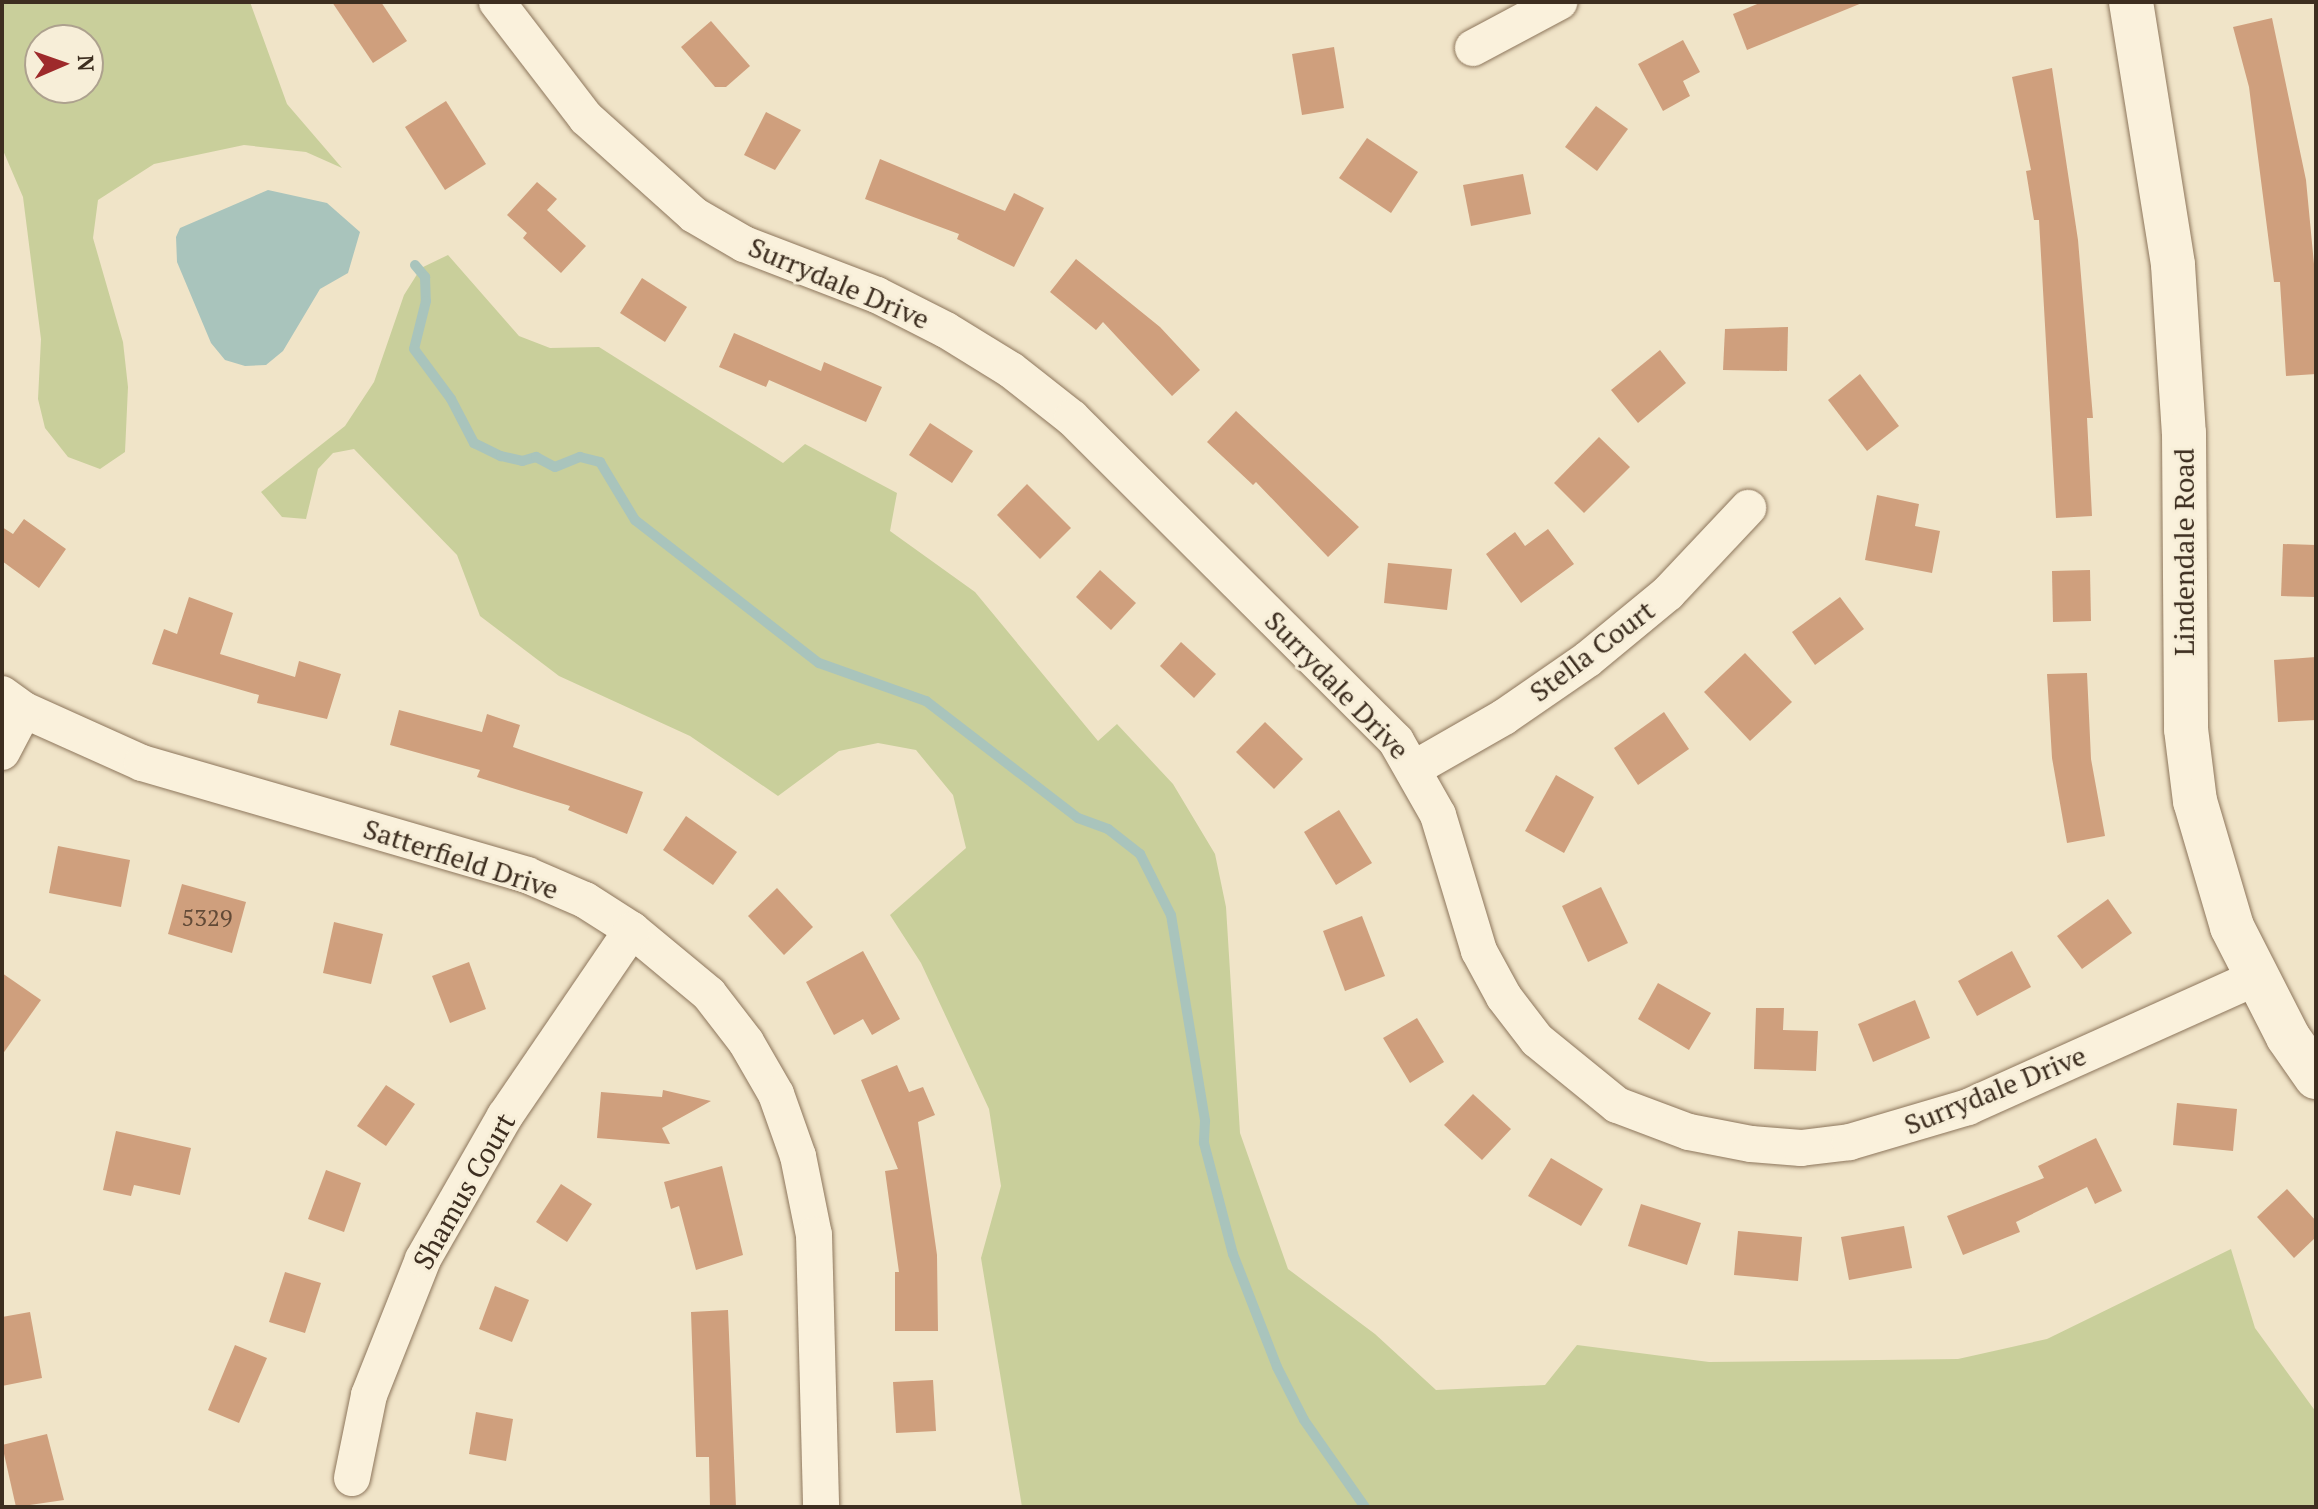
<!DOCTYPE html>
<html>
<head>
<meta charset="utf-8">
<style>
  body { margin:0 }
  #map { position:relative; width:2318px; height:1509px; overflow:hidden; background:#f0e4c8; font-family:"PT Serif",serif }
  div>[style] { position:absolute }
  .green>* { inset:0; background:#c9cf9b }
  .water>* { inset:0; background:#a9c4bc }
  .stream>* { height:10px; margin:-5px; padding:0 5px; transform-origin:5px; border-radius:5px; background:#a9c4bc }
  .building>* { inset:0; background:#cf9f7d }
  .roads { filter:drop-shadow(0 0 2px #8d765c) drop-shadow(0 0 2px #8d765c) }
  .minor>* { height:36px; margin:-18px; padding:0 18px; transform-origin:18px; border-radius:18px; background:#faf1dc }
  .tertiary>* { height:44px; margin:-22px; padding:0 22px; transform-origin:22px; border-radius:22px; background:#faf1dc }
  span { translate:-50% -50%; white-space:nowrap; text-align:center; line-height:1.15; -webkit-text-stroke:6px #f7eed8; paint-order:stroke }
  .number-label { font-size:24px; color:#624a37 }
  .number-label span { -webkit-text-stroke-width:0 }
  .street-label { font-size:28px; color:#3d2e20 }
  .frame { position:absolute; inset:0; border:4px solid #3d2e20; pointer-events:none }
  .north { position:absolute; left:24px; top:24px; width:80px; height:80px; box-sizing:border-box; background:#f7eed8; border:2px solid #ada18e; border-radius:50%; rotate:88deg; font-size:22px; font-weight:700; line-height:32px; text-align:center; color:#3d2e20 }
  .north::after { content:''; display:block; margin:auto; width:28px; height:36px; background:#9e2a2b; clip-path:polygon(50% 0,100% 100%,50% 72%,0 100%) }
</style>
</head>
<body>
<div id="map">
  <div class="green">
    <i style="clip-path:polygon(evenodd,2px 2px,250px 2px,287px 104px,342px 168px,306px 152px,244px 145px,154px 164px,98px 200px,93px 238px,123px 342px,128px 387px,125px 452px,100px 469px,68px 457px,45px 428px,38px 399px,41px 339px,23px 197px,2px 148px,2px 2px,40px 40px,88px 40px,88px 88px,40px 88px,40px 40px)"></i>
    <i style="clip-path:polygon(448px 255px,519px 336px,550px 348px,599px 347px,783px 463px,805px 444px,897px 493px,890px 531px,975px 592px,1098px 741px,1117px 724px,1173px 784px,1215px 854px,1226px 907px,1240px 1133px,1288px 1269px,1375px 1334px,1436px 1390px,1545px 1385px,1577px 1345px,1709px 1362px,1958px 1359px,2047px 1339px,2231px 1249px,2255px 1328px,2316px 1412px,2316px 1507px,1022px 1507px,981px 1258px,1001px 1186px,989px 1109px,921px 963px,890px 915px,966px 848px,953px 795px,916px 750px,878px 743px,839px 751px,778px 796px,690px 736px,559px 676px,480px 616px,457px 555px,354px 449px,333px 453px,318px 469px,306px 519px,282px 517px,261px 492px,345px 426px,374px 382px,404px 295px,421px 268px)"></i>
  </div>
  <div class="water">
    <i style="clip-path:polygon(268px 190px,327px 203px,360px 232px,348px 273px,320px 289px,283px 351px,266px 365px,245px 366px,225px 360px,211px 343px,177px 262px,176px 237px,180px 228px)"></i>
  </div>
  <div class="stream">
    <i style="left:415px;top:265px;width:16px;rotate:50deg"></i>
    <i style="left:425px;top:277px;width:24px;rotate:88deg"></i>
    <i style="left:426px;top:301px;width:49px;rotate:104deg"></i>
    <i style="left:414px;top:349px;width:62px;rotate:53.5deg"></i>
    <i style="left:451px;top:399px;width:50px;rotate:62.4deg"></i>
    <i style="left:474px;top:443px;width:30px;rotate:26deg"></i>
    <i style="left:501px;top:456px;width:22px;rotate:13deg"></i>
    <i style="left:522px;top:461px;width:15px;rotate:-16deg"></i>
    <i style="left:536px;top:457px;width:21px;rotate:28deg"></i>
    <i style="left:555px;top:467px;width:27px;rotate:-22deg"></i>
    <i style="left:580px;top:457px;width:21px;rotate:14deg"></i>
    <i style="left:600px;top:462px;width:68px;rotate:58.9deg"></i>
    <i style="left:635px;top:520px;width:233px;rotate:37.9deg"></i>
    <i style="left:819px;top:663px;width:114px;rotate:19.6deg"></i>
    <i style="left:926px;top:701px;width:192px;rotate:37.6deg"></i>
    <i style="left:1078px;top:818px;width:32px;rotate:20deg"></i>
    <i style="left:1108px;top:829px;width:41px;rotate:38deg"></i>
    <i style="left:1140px;top:854px;width:68px;rotate:63.1deg"></i>
    <i style="left:1171px;top:915px;width:209px;rotate:80.6deg"></i>
    <i style="left:1205px;top:1121px;width:22px;rotate:93deg"></i>
    <i style="left:1204px;top:1143px;width:115px;rotate:75.4deg"></i>
    <i style="left:1233px;top:1254px;width:121px;rotate:68.7deg"></i>
    <i style="left:1277px;top:1367px;width:59px;rotate:63deg"></i>
    <i style="left:1304px;top:1420px;width:106px;rotate:55deg"></i>
  </div>
  <div class="building">
    <i style="clip-path:polygon(332px 2px,381px 2px,407px 41px,373px 63px)"></i>
    <i style="clip-path:polygon(1762px 2px,1861px 2px,1862px 3px,1747px 50px,1733px 14px)"></i>
    <i style="clip-path:polygon(2272px 18px,2306px 180px,2316px 285px,2316px 374px,2286px 376px,2280px 282px,2274px 282px,2249px 87px,2233px 27px)"></i>
    <i style="clip-path:polygon(711px 21px,750px 66px,726px 87px,715px 87px,681px 47px)"></i>
    <i style="clip-path:polygon(1683px 40px,1700px 72px,1683px 81px,1690px 96px,1663px 111px,1638px 64px)"></i>
    <i style="clip-path:polygon(1334px 47px,1344px 108px,1302px 115px,1292px 54px)"></i>
    <i style="clip-path:polygon(2052px 68px,2078px 240px,2093px 418px,2087px 418px,2092px 516px,2056px 518px,2039px 220px,2034px 220px,2026px 171px,2031px 170px,2012px 77px)"></i>
    <i style="clip-path:polygon(446px 101px,486px 164px,445px 190px,405px 127px)"></i>
    <i style="clip-path:polygon(1596px 106px,1628px 129px,1597px 171px,1565px 147px)"></i>
    <i style="clip-path:polygon(766px 112px,801px 130px,775px 170px,744px 155px)"></i>
    <i style="clip-path:polygon(1367px 138px,1418px 172px,1391px 213px,1339px 178px)"></i>
    <i style="clip-path:polygon(880px 159px,1005px 211px,1014px 193px,1044px 208px,1014px 267px,957px 239px,959px 234px,865px 199px)"></i>
    <i style="clip-path:polygon(1523px 174px,1531px 214px,1471px 226px,1463px 185px)"></i>
    <i style="clip-path:polygon(537px 182px,557px 199px,547px 210px,586px 246px,561px 273px,523px 238px,527px 233px,507px 215px)"></i>
    <i style="clip-path:polygon(1076px 259px,1160px 327px,1200px 370px,1172px 396px,1103px 322px,1096px 330px,1050px 292px)"></i>
    <i style="clip-path:polygon(642px 278px,687px 307px,665px 342px,620px 313px)"></i>
    <i style="clip-path:polygon(1788px 327px,1787px 371px,1723px 370px,1725px 329px)"></i>
    <i style="clip-path:polygon(734px 333px,821px 371px,824px 362px,882px 387px,866px 422px,769px 380px,766px 387px,719px 367px)"></i>
    <i style="clip-path:polygon(1660px 350px,1686px 383px,1638px 423px,1611px 390px)"></i>
    <i style="clip-path:polygon(1860px 374px,1899px 426px,1867px 451px,1828px 400px)"></i>
    <i style="clip-path:polygon(1236px 411px,1359px 527px,1328px 557px,1256px 482px,1253px 485px,1207px 442px)"></i>
    <i style="clip-path:polygon(930px 423px,973px 451px,952px 483px,909px 455px)"></i>
    <i style="clip-path:polygon(1599px 437px,1630px 467px,1584px 513px,1554px 483px)"></i>
    <i style="clip-path:polygon(1027px 484px,1071px 528px,1040px 559px,997px 515px)"></i>
    <i style="clip-path:polygon(1877px 495px,1919px 504px,1915px 526px,1940px 531px,1932px 573px,1865px 560px)"></i>
    <i style="clip-path:polygon(24px 519px,66px 549px,39px 588px,2px 561px,2px 527px,13px 534px)"></i>
    <i style="clip-path:polygon(1548px 529px,1574px 564px,1521px 603px,1486px 554px,1515px 532px,1525px 546px)"></i>
    <i style="clip-path:polygon(2283px 544px,2316px 545px,2316px 597px,2281px 596px)"></i>
    <i style="clip-path:polygon(1388px 563px,1452px 569px,1447px 610px,1384px 603px)"></i>
    <i style="clip-path:polygon(1100px 570px,1136px 603px,1111px 630px,1076px 597px)"></i>
    <i style="clip-path:polygon(2090px 570px,2091px 621px,2053px 622px,2052px 571px)"></i>
    <i style="clip-path:polygon(189px 597px,233px 613px,220px 654px,295px 677px,299px 661px,341px 674px,327px 719px,257px 703px,259px 695px,152px 664px,164px 629px,177px 634px)"></i>
    <i style="clip-path:polygon(1840px 597px,1864px 629px,1815px 665px,1792px 632px)"></i>
    <i style="clip-path:polygon(1181px 642px,1216px 674px,1194px 698px,1160px 666px)"></i>
    <i style="clip-path:polygon(1745px 653px,1792px 702px,1750px 741px,1704px 692px)"></i>
    <i style="clip-path:polygon(2316px 657px,2316px 720px,2278px 722px,2274px 660px)"></i>
    <i style="clip-path:polygon(2087px 673px,2091px 759px,2105px 836px,2067px 843px,2052px 758px,2047px 674px)"></i>
    <i style="clip-path:polygon(399px 710px,482px 732px,487px 714px,520px 725px,513px 747px,643px 792px,627px 834px,568px 810px,570px 806px,477px 777px,480px 770px,390px 745px)"></i>
    <i style="clip-path:polygon(1664px 712px,1689px 749px,1638px 785px,1614px 748px)"></i>
    <i style="clip-path:polygon(1265px 722px,1303px 759px,1274px 789px,1236px 752px)"></i>
    <i style="clip-path:polygon(1556px 775px,1594px 797px,1564px 853px,1525px 831px)"></i>
    <i style="clip-path:polygon(1339px 810px,1372px 863px,1336px 885px,1304px 832px)"></i>
    <i style="clip-path:polygon(686px 816px,737px 852px,713px 885px,663px 850px)"></i>
    <i style="clip-path:polygon(58px 846px,130px 860px,121px 907px,49px 893px)"></i>
    <i style="clip-path:polygon(182px 884px,246px 902px,232px 953px,168px 934px)"></i>
    <i style="clip-path:polygon(1601px 887px,1628px 943px,1588px 962px,1562px 906px)"></i>
    <i style="clip-path:polygon(777px 888px,813px 927px,784px 955px,748px 916px)"></i>
    <i style="clip-path:polygon(2108px 899px,2132px 933px,2082px 969px,2057px 936px)"></i>
    <i style="clip-path:polygon(1362px 916px,1385px 976px,1345px 991px,1323px 931px)"></i>
    <i style="clip-path:polygon(334px 922px,383px 934px,371px 984px,323px 973px)"></i>
    <i style="clip-path:polygon(863px 951px,900px 1019px,872px 1035px,863px 1019px,834px 1035px,806px 982px)"></i>
    <i style="clip-path:polygon(2012px 951px,2031px 987px,1977px 1016px,1958px 981px)"></i>
    <i style="clip-path:polygon(469px 962px,486px 1009px,450px 1023px,432px 976px)"></i>
    <i style="clip-path:polygon(2px 973px,41px 1000px,2px 1055px)"></i>
    <i style="clip-path:polygon(1658px 983px,1711px 1013px,1689px 1050px,1638px 1019px)"></i>
    <i style="clip-path:polygon(1915px 1000px,1930px 1038px,1873px 1062px,1858px 1024px)"></i>
    <i style="clip-path:polygon(1756px 1008px,1784px 1008px,1783px 1030px,1818px 1031px,1816px 1071px,1754px 1069px)"></i>
    <i style="clip-path:polygon(1417px 1018px,1444px 1062px,1410px 1083px,1383px 1038px)"></i>
    <i style="clip-path:polygon(897px 1065px,909px 1092px,923px 1087px,935px 1115px,918px 1122px,937px 1255px,938px 1331px,895px 1331px,895px 1272px,899px 1272px,885px 1171px,898px 1169px,861px 1080px)"></i>
    <i style="clip-path:polygon(386px 1085px,415px 1104px,386px 1146px,357px 1126px)"></i>
    <i style="clip-path:polygon(663px 1090px,711px 1101px,662px 1128px,670px 1144px,597px 1138px,601px 1092px,662px 1097px)"></i>
    <i style="clip-path:polygon(1473px 1094px,1511px 1129px,1482px 1160px,1444px 1125px)"></i>
    <i style="clip-path:polygon(2177px 1103px,2237px 1109px,2233px 1151px,2173px 1145px)"></i>
    <i style="clip-path:polygon(116px 1131px,191px 1148px,180px 1195px,134px 1185px,131px 1196px,103px 1190px)"></i>
    <i style="clip-path:polygon(2096px 1138px,2122px 1191px,2095px 1204px,2087px 1187px,2016px 1222px,2020px 1232px,1963px 1255px,1947px 1216px,2044px 1178px,2038px 1166px)"></i>
    <i style="clip-path:polygon(1551px 1158px,1603px 1189px,1581px 1226px,1528px 1196px)"></i>
    <i style="clip-path:polygon(722px 1166px,743px 1255px,696px 1270px,679px 1206px,671px 1209px,664px 1182px)"></i>
    <i style="clip-path:polygon(326px 1170px,361px 1183px,344px 1232px,308px 1219px)"></i>
    <i style="clip-path:polygon(561px 1184px,592px 1204px,567px 1242px,536px 1222px)"></i>
    <i style="clip-path:polygon(2287px 1189px,2316px 1221px,2316px 1237px,2294px 1258px,2257px 1217px)"></i>
    <i style="clip-path:polygon(1641px 1204px,1701px 1223px,1687px 1265px,1628px 1246px)"></i>
    <i style="clip-path:polygon(1904px 1226px,1912px 1268px,1849px 1280px,1841px 1237px)"></i>
    <i style="clip-path:polygon(1738px 1231px,1802px 1237px,1798px 1281px,1734px 1275px)"></i>
    <i style="clip-path:polygon(285px 1272px,321px 1283px,305px 1333px,269px 1322px)"></i>
    <i style="clip-path:polygon(495px 1286px,529px 1300px,512px 1342px,479px 1329px)"></i>
    <i style="clip-path:polygon(728px 1310px,736px 1507px,710px 1507px,709px 1457px,696px 1457px,691px 1312px)"></i>
    <i style="clip-path:polygon(30px 1312px,42px 1378px,2px 1386px,2px 1317px)"></i>
    <i style="clip-path:polygon(235px 1345px,267px 1358px,239px 1423px,208px 1410px)"></i>
    <i style="clip-path:polygon(933px 1380px,936px 1431px,896px 1433px,893px 1382px)"></i>
    <i style="clip-path:polygon(476px 1412px,513px 1419px,506px 1461px,469px 1454px)"></i>
    <i style="clip-path:polygon(47px 1434px,64px 1500px,16px 1507px,2px 1445px)"></i>
  </div>
  <div class="roads">
    <div class="minor">
      <i style="left:497px;top:2px;width:146px;rotate:52.5deg"></i>
      <i style="left:586px;top:118px;width:145px;rotate:41.9deg"></i>
      <i style="left:694px;top:215px;width:58px;rotate:30.1deg"></i>
      <i style="left:744px;top:244px;width:142px;rotate:21deg"></i>
      <i style="left:877px;top:295px;width:77px;rotate:26.9deg"></i>
      <i style="left:946px;top:330px;width:76px;rotate:31.6deg"></i>
      <i style="left:1011px;top:370px;width:78px;rotate:38.2deg"></i>
      <i style="left:1072px;top:418px;width:457px;rotate:44.9deg"></i>
      <i style="left:1396px;top:741px;width:85px;rotate:60.4deg"></i>
      <i style="left:1438px;top:815px;width:142px;rotate:73.2deg"></i>
      <i style="left:1479px;top:951px;width:52px;rotate:61.5deg"></i>
      <i style="left:1504px;top:997px;width:54px;rotate:52.5deg"></i>
      <i style="left:1537px;top:1040px;width:103px;rotate:39.1deg"></i>
      <i style="left:1617px;top:1105px;width:77px;rotate:20.6deg"></i>
      <i style="left:1689px;top:1132px;width:63px;rotate:11deg"></i>
      <i style="left:1751px;top:1144px;width:50px;rotate:4.6deg"></i>
      <i style="left:1801px;top:1148px;width:49px;rotate:-7deg"></i>
      <i style="left:1850px;top:1142px;width:123px;rotate:-16.5deg"></i>
      <i style="left:1968px;top:1107px;width:315px;rotate:-24.2deg"></i>
      <i style="left:1473px;top:48px;width:98px;rotate:-28.1deg"></i>
      <i style="left:2px;top:694px;width:27px;rotate:36deg"></i>
      <i style="left:24px;top:710px;width:129px;rotate:24.2deg"></i>
      <i style="left:142px;top:763px;width:401px;rotate:16.2deg"></i>
      <i style="left:527px;top:875px;width:63px;rotate:23.3deg"></i>
      <i style="left:585px;top:900px;width:56px;rotate:32.6deg"></i>
      <i style="left:632px;top:930px;width:100px;rotate:39.7deg"></i>
      <i style="left:709px;top:994px;width:61px;rotate:52.4deg"></i>
      <i style="left:746px;top:1042px;width:60px;rotate:60deg"></i>
      <i style="left:776px;top:1094px;width:66px;rotate:70.5deg"></i>
      <i style="left:798px;top:1156px;width:81px;rotate:78.6deg"></i>
      <i style="left:814px;top:1235px;width:272px;rotate:88.5deg"></i>
      <i style="left:2px;top:752px;width:47px;rotate:-62.4deg"></i>
      <i style="left:1415px;top:768px;width:103px;rotate:-29.8deg"></i>
      <i style="left:1504px;top:717px;width:102px;rotate:-34.6deg"></i>
      <i style="left:1588px;top:659px;width:104px;rotate:-39.5deg"></i>
      <i style="left:1668px;top:593px;width:117px;rotate:-46.7deg"></i>
      <i style="left:352px;top:1478px;width:85px;rotate:-78.4deg"></i>
      <i style="left:369px;top:1395px;width:146px;rotate:-68.3deg"></i>
      <i style="left:423px;top:1259px;width:165px;rotate:-60.2deg"></i>
      <i style="left:505px;top:1116px;width:225px;rotate:-55.7deg"></i>
    </div>
    <div class="tertiary">
      <i style="left:2131px;top:2px;width:266px;rotate:80.9deg"></i>
      <i style="left:2173px;top:265px;width:168px;rotate:86.3deg"></i>
      <i style="left:2184px;top:433px;width:296px;rotate:89.6deg"></i>
      <i style="left:2186px;top:729px;width:73px;rotate:82.9deg"></i>
      <i style="left:2195px;top:801px;width:131px;rotate:73.6deg"></i>
      <i style="left:2232px;top:927px;width:123px;rotate:63deg"></i>
      <i style="left:2288px;top:1037px;width:49px;rotate:55deg"></i>
    </div>
  </div>
  <div class="number-label">
    <span style="left:207px;top:918px">5329</span>
  </div>
  <div class="street-label">
    <span style="left:839px;top:283px;rotate:23deg">Surrydale Drive</span>
    <span style="left:2184px;top:552px;rotate:-90deg">Lindendale Road</span>
    <span style="left:1592px;top:651px;rotate:-37deg">Stella Court</span>
    <span style="left:1337px;top:685px;rotate:46deg">Surrydale Drive</span>
    <span style="left:461px;top:859px;rotate:18deg">Satterfield Drive</span>
    <span style="left:1995px;top:1090px;rotate:-22deg">Surrydale Drive</span>
    <span style="left:464px;top:1191px;rotate:-60deg">Shamus Court</span>
  </div>
  <div class="frame"></div>
  <div class="north">N</div>
</div>
</body>
</html>
